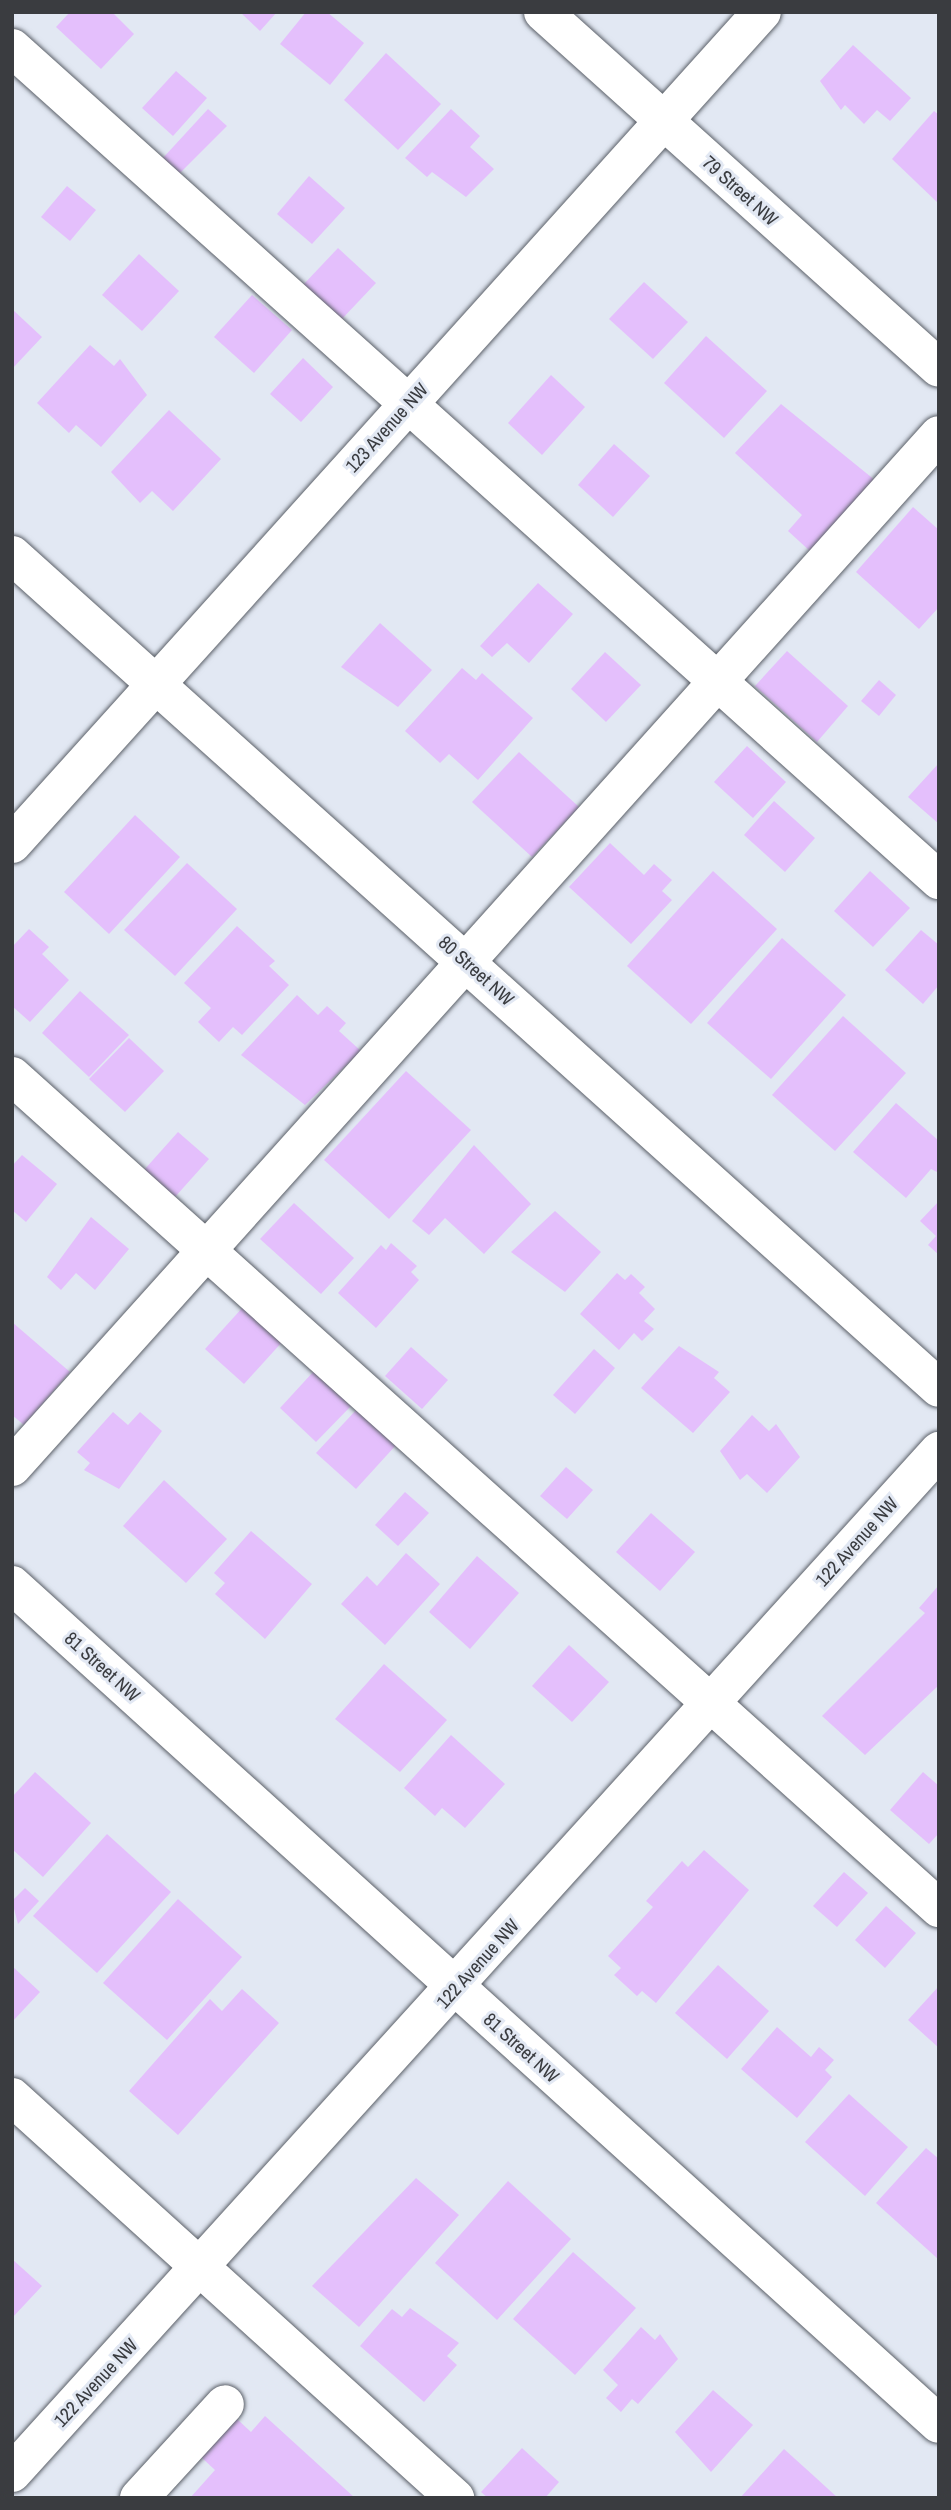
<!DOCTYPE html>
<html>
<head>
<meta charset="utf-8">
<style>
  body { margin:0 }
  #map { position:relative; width:951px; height:2510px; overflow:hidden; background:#e2e8f3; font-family:"Archivo Narrow",sans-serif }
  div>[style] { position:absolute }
  .building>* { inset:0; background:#e4bffc }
  .roads { filter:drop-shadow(0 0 2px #5b6068) drop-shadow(0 0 2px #5b6068) }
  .minor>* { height:38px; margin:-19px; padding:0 19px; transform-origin:19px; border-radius:19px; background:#fff }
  span { translate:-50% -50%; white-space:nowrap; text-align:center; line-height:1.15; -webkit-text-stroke:6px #e2e8f3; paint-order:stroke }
  .street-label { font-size:19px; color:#3a3c40 }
  .frame { position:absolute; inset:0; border:14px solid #3a3c40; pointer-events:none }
</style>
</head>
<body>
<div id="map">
  <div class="building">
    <i style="clip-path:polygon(70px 12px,112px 12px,134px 34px,101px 69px,56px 27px)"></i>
    <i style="clip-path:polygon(240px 12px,277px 12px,260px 31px)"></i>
    <i style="clip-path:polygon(306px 12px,327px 12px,364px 43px,330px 85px,280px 44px)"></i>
    <i style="clip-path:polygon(853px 45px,911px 98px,890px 121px,877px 110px,864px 124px,845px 105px,841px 110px,820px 81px)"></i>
    <i style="clip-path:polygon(386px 53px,441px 104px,398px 150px,344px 100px)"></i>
    <i style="clip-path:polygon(176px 71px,207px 98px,173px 136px,142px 108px)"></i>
    <i style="clip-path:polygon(208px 109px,227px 126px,179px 174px,162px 159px)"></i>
    <i style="clip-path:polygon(451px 109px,480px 136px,470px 147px,494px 169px,466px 197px,432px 172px,427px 177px,405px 158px)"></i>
    <i style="clip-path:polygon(934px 111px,939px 115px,939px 204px,892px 159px)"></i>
    <i style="clip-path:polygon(309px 176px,345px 208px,312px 244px,277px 214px)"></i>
    <i style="clip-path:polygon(67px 186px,96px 210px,70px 241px,41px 217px)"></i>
    <i style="clip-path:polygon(338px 248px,376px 283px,341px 320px,303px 285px)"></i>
    <i style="clip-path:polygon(139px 254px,179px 291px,142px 331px,102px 295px)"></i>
    <i style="clip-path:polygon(644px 282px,688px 322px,653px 359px,609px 319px)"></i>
    <i style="clip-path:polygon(252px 295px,292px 330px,254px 373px,214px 337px)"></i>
    <i style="clip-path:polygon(12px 309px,42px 337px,12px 369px)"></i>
    <i style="clip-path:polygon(706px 336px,767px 391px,724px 438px,664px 383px)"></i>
    <i style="clip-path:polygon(90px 345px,114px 366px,120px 359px,147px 395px,101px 447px,76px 425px,69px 433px,37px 403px)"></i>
    <i style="clip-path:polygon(303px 358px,333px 387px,301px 422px,270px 394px)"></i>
    <i style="clip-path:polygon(551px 375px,585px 407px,542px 455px,508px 423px)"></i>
    <i style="clip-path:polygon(781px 404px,876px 481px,811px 552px,788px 531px,802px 515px,735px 453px)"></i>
    <i style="clip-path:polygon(169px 410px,221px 459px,173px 511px,152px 491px,140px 503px,111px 472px)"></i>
    <i style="clip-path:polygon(614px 444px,650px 476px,613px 517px,578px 485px)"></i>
    <i style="clip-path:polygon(913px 507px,939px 530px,939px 607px,919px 629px,856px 572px)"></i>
    <i style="clip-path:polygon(538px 583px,573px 614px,529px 663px,507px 643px,492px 657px,480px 646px)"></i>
    <i style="clip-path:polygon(380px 623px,432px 670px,398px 707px,341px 667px)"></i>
    <i style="clip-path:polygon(787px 651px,848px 706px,817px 742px,755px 686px)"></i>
    <i style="clip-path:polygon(605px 652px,641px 685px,606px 722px,571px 689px)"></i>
    <i style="clip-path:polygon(462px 668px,476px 680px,482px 673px,533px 718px,478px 780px,449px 754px,440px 763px,405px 731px)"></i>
    <i style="clip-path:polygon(879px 680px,896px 695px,879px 716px,861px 701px)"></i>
    <i style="clip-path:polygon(747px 746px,786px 782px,753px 818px,714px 782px)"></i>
    <i style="clip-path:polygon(519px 752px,579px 807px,532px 857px,472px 802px)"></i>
    <i style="clip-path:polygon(939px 763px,939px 824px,908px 797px)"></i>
    <i style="clip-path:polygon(774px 801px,815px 838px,785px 872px,744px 835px)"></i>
    <i style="clip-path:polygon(135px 815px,180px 857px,109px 934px,64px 892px)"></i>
    <i style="clip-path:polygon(610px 843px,644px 875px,654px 864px,672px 880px,662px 891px,672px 900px,631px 944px,569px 887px)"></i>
    <i style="clip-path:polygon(187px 863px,237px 909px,175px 976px,124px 930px)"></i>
    <i style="clip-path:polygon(713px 871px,777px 929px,691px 1024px,627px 966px)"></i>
    <i style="clip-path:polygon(870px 871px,910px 908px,873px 947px,834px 911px)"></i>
    <i style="clip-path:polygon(237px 926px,275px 961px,269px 966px,289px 985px,242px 1035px,233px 1027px,219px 1042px,198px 1022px,211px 1008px,184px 983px)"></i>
    <i style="clip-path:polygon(29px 929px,49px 947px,42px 954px,69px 980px,30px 1022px,12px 1006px,12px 947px)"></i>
    <i style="clip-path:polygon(921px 930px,939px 945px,939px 985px,923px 1004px,885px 970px)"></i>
    <i style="clip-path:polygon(782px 938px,846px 995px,771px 1079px,707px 1023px)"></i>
    <i style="clip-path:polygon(80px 991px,129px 1035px,89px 1077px,42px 1033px)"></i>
    <i style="clip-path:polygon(297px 995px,318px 1015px,327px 1006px,346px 1023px,339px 1031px,361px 1051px,305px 1105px,241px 1055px)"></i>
    <i style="clip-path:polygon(843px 1016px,906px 1073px,835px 1151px,772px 1095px)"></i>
    <i style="clip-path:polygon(129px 1038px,164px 1071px,125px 1112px,89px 1079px)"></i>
    <i style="clip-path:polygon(406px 1071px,471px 1130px,389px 1219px,324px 1160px)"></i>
    <i style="clip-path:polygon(896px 1103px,939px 1141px,939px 1173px,931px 1169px,906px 1198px,853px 1152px)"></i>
    <i style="clip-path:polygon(178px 1132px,209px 1159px,175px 1197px,144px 1170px)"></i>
    <i style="clip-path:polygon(474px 1145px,531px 1204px,484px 1254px,445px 1218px,429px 1235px,412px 1221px)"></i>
    <i style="clip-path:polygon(22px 1155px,57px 1184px,26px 1222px,12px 1210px,12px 1166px)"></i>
    <i style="clip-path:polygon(939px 1201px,939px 1255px,928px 1245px,936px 1236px,920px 1221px)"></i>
    <i style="clip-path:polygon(294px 1203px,354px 1258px,321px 1294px,260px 1239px)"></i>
    <i style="clip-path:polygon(555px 1211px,601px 1252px,565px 1292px,511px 1252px)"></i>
    <i style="clip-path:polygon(91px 1217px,129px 1249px,95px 1290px,76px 1273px,61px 1290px,47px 1277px)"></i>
    <i style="clip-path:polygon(391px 1243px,417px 1266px,411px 1272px,419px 1280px,376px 1328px,338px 1293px,381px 1245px,386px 1250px)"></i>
    <i style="clip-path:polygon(617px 1273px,625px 1280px,631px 1274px,645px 1287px,639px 1293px,655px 1309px,644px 1321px,654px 1329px,642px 1341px,634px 1333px,619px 1350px,580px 1314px)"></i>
    <i style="clip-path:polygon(244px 1306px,283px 1341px,244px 1384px,205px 1349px)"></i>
    <i style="clip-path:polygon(12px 1322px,70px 1372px,24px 1425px,12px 1415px)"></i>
    <i style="clip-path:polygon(679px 1346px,719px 1372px,714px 1378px,730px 1392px,693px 1433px,641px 1388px)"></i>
    <i style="clip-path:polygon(411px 1347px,448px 1380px,422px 1409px,385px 1376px)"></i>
    <i style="clip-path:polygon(594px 1349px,615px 1368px,575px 1414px,553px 1395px)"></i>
    <i style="clip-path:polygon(314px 1371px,351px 1406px,316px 1442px,280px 1408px)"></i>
    <i style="clip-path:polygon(358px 1408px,397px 1444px,356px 1489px,316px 1453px)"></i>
    <i style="clip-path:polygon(113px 1412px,128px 1425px,140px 1412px,162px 1431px,119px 1489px,84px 1470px,90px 1463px,77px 1452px)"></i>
    <i style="clip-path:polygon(752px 1415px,769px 1431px,776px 1424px,800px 1457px,767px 1493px,747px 1474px,740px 1480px,720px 1451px)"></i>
    <i style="clip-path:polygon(566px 1467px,593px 1490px,567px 1519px,540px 1496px)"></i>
    <i style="clip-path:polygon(164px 1480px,227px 1539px,186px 1583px,123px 1526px)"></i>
    <i style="clip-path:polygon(405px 1492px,429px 1513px,398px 1546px,375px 1525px)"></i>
    <i style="clip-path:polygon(651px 1513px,695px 1552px,660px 1591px,616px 1552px)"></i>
    <i style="clip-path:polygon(251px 1531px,312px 1584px,265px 1639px,215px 1594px,225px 1583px,214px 1573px)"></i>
    <i style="clip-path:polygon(406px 1553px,440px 1584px,385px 1645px,341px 1604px,367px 1576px,377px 1586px)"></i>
    <i style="clip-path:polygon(477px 1556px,519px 1593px,470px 1649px,429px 1612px)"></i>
    <i style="clip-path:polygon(939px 1585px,939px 1685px,865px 1755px,822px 1716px,925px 1613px,919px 1608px)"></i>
    <i style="clip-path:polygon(569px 1645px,609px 1682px,572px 1722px,532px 1686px)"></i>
    <i style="clip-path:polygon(384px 1664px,447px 1720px,400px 1772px,335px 1719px)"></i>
    <i style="clip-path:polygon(451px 1735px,505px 1784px,465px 1828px,442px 1808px,435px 1816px,404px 1788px)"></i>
    <i style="clip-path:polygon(35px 1772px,91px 1823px,43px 1877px,12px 1849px,12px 1797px)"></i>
    <i style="clip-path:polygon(923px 1772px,939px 1786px,939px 1833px,929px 1844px,890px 1810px)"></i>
    <i style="clip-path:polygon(107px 1834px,171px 1892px,97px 1973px,33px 1916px)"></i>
    <i style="clip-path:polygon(704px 1850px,749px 1890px,656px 2003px,642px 1991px,637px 1996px,614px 1975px,621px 1968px,608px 1956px,653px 1907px,646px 1901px,682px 1861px,688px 1867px)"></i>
    <i style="clip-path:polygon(844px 1872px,868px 1893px,837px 1927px,813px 1906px)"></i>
    <i style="clip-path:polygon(25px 1888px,39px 1901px,18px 1924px,12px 1901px)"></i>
    <i style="clip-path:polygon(178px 1899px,242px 1957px,167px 2040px,103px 1983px)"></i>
    <i style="clip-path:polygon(886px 1906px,916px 1933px,885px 1968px,855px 1940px)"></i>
    <i style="clip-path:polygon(718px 1965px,769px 2011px,727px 2059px,675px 2013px)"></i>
    <i style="clip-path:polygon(12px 1966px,40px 1992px,12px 2022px)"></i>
    <i style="clip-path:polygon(939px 1986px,939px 2048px,908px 2020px)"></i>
    <i style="clip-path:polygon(242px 1989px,279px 2023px,178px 2135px,129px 2091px,210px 1999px,222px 2011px)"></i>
    <i style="clip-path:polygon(777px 2027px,811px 2057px,819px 2047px,834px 2060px,825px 2070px,832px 2077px,797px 2118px,741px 2069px)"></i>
    <i style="clip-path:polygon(849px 2094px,908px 2147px,865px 2196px,805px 2142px)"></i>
    <i style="clip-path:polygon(926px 2148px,939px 2159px,938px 2259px,876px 2203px)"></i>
    <i style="clip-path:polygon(416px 2178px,459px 2215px,359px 2327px,312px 2286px)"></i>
    <i style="clip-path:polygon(508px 2181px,571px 2239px,497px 2320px,435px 2263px)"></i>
    <i style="clip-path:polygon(573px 2252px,636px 2308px,575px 2375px,513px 2319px)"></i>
    <i style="clip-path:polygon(12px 2259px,42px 2286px,12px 2318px)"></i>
    <i style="clip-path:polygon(410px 2308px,459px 2343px,447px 2356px,457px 2365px,424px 2402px,360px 2346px,392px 2309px,402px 2317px)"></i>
    <i style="clip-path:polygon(641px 2327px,655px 2340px,660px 2334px,678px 2359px,638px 2404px,632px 2399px,621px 2412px,606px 2398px,618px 2385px,603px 2370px)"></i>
    <i style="clip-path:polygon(713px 2390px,753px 2425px,711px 2472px,675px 2432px)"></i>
    <i style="clip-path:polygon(265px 2416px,355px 2498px,190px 2498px,215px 2470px,201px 2457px,237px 2419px,251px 2432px)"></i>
    <i style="clip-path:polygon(522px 2448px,559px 2482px,545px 2498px,488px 2498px,481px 2492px)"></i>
    <i style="clip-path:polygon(784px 2449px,815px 2477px,838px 2498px,740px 2498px)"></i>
  </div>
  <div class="roads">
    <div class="minor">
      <i style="left:543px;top:12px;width:532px;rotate:41.96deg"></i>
      <i style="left:12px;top:48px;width:1246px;rotate:41.91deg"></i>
      <i style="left:12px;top:555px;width:1246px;rotate:41.94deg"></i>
      <i style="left:12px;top:844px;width:1120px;rotate:-47.97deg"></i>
      <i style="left:12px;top:1076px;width:1246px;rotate:41.91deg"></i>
      <i style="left:12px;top:1467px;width:1387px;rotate:-48.07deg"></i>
      <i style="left:12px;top:1585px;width:1250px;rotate:42.15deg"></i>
      <i style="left:12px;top:2097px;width:598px;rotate:42.15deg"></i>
      <i style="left:12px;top:2473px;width:1380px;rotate:-47.79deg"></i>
      <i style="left:139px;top:2498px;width:127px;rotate:-47.5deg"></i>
    </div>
  </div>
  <div class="street-label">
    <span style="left:740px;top:191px;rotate:42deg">79 Street NW</span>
    <span style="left:387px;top:428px;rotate:-48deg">123 Avenue NW</span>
    <span style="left:476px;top:971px;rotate:42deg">80 Street NW</span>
    <span style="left:857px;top:1542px;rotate:-48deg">122 Avenue NW</span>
    <span style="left:102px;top:1667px;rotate:42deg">81 Street NW</span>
    <span style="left:478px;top:1964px;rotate:-48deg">122 Avenue NW</span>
    <span style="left:521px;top:2048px;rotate:42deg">81 Street NW</span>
    <span style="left:96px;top:2383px;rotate:-47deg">122 Avenue NW</span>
  </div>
  <div class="frame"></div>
</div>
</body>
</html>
